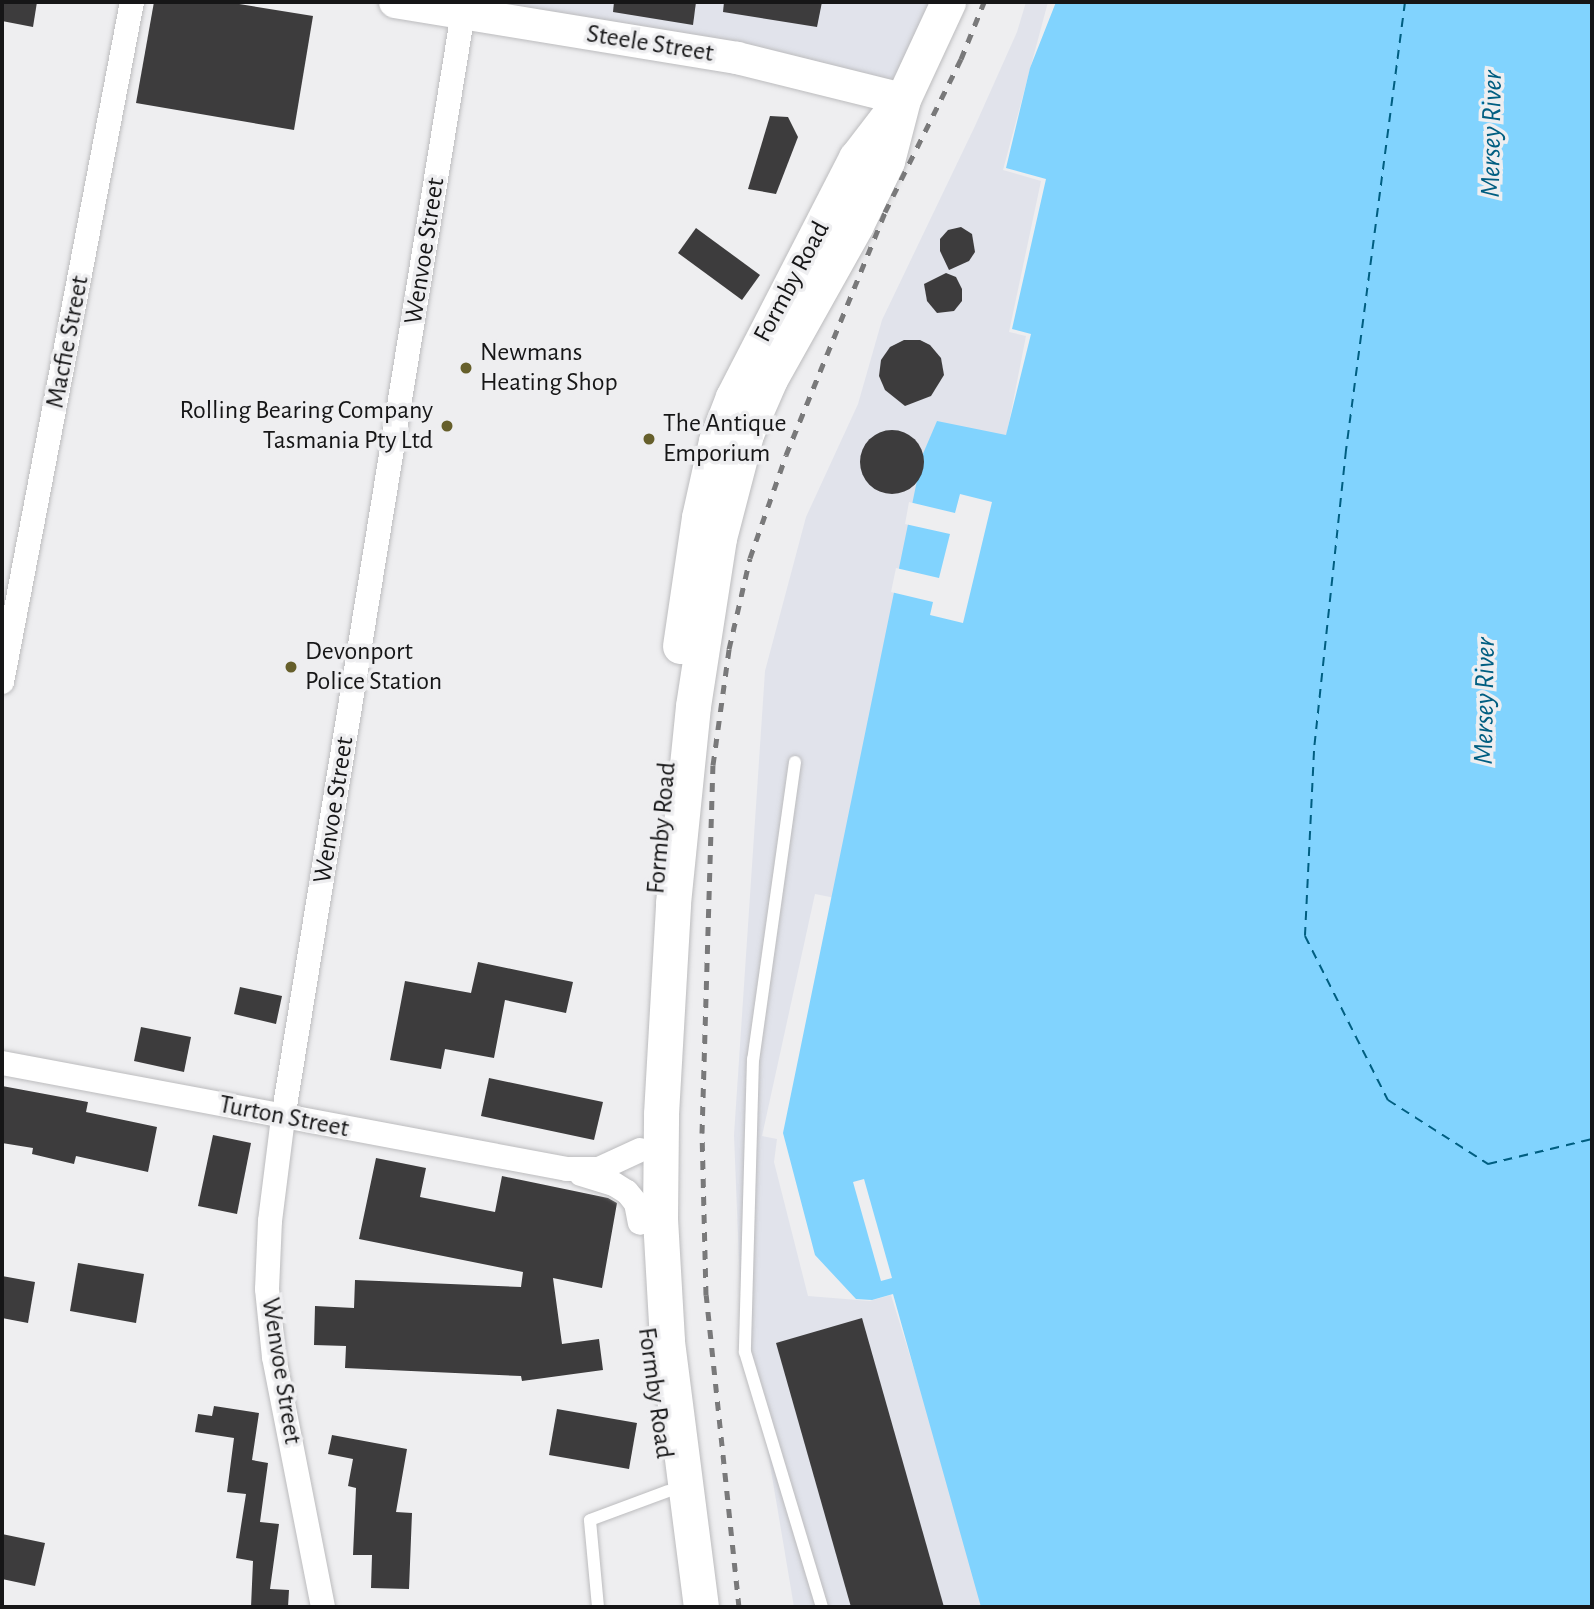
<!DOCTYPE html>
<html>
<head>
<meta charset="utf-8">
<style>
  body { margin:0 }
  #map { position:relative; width:1594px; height:1609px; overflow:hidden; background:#eeeef0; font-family:"Alegreya Sans",sans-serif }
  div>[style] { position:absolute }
  .built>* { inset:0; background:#e1e3eb }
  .water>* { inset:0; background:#81d3fe }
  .pier>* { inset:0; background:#eeeef0 }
  .ferry>* { height:2px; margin-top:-1px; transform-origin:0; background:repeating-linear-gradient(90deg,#005e81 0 9px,transparent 0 16px) }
  .building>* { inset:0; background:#3d3c3d }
  .round { border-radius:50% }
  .roads { filter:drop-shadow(0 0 2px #bcbcbe) drop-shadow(0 0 2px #bcbcbe) }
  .service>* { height:12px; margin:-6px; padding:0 6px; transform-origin:6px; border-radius:6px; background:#fff }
  .minor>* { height:24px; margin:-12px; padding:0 12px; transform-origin:12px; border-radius:12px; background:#fff }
  .tertiary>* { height:32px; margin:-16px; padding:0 16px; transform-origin:16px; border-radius:16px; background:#fff }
  .secondary>* { height:35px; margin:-17.5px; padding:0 17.5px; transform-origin:17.5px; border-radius:17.5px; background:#fff }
  .rail>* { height:5px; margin-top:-2.5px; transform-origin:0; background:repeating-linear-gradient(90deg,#79797a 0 9px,transparent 0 18px) }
  .dots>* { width:19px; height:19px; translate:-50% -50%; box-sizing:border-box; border:4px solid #eeeef0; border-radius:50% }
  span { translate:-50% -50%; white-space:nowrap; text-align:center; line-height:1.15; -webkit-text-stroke:7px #eeeef0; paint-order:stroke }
  .street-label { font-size:26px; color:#161617 }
  .poi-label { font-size:26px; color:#161617 }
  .left { translate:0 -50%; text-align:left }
  .right { translate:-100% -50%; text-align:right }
  .water-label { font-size:28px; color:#005e81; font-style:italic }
  .frame { position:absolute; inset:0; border:4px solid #161617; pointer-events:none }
</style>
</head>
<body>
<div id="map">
  <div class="built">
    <i style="clip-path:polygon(395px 2px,947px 2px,903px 99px)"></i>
    <i style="clip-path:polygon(1026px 2px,1048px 2px,1003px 170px,1041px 181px,1009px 332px,1026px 336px,968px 632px,840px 899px,815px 894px,762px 1136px,777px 1139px,774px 1162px,808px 1296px,870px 1301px,891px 1295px,988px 1607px,794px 1607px,740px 1286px,734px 1135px,765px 671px,806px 517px,858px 404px,882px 320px,975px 126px,1017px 32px)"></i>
  </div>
  <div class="water">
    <i style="clip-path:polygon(1056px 2px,1592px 2px,1592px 1607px,981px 1607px,893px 1294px,872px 1300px,856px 1299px,815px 1255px,783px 1133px,922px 456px,937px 421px,1006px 435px,1031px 334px,1012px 329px,1046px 179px,1006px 168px,1030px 68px)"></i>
  </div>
  <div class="pier">
    <i style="clip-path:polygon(960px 494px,992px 502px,963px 623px,930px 615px,933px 602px,891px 592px,896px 568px,939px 578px,950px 534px,905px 524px,909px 502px,955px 513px)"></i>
    <i style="clip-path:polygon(864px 1179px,892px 1278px,881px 1281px,853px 1182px)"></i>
  </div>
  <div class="ferry">
    <i style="left:1405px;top:2px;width:452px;rotate:97.5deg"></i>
    <i style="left:1346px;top:450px;width:303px;rotate:96.1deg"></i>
    <i style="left:1314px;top:751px;width:185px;rotate:92.8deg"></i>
    <i style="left:1305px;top:936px;width:184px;rotate:63.2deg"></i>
    <i style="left:1388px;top:1100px;width:119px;rotate:32.6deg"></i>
    <i style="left:1488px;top:1164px;width:107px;rotate:-13.5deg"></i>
  </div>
  <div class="building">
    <i style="clip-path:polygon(2px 2px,37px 2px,33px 27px,2px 21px)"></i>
    <i style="clip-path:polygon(154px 2px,227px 2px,313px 16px,294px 130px,136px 103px)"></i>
    <i style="clip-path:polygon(614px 2px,696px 2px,693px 25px,613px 12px)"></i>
    <i style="clip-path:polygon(724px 2px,822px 2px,817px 27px,723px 12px)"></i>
    <i style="clip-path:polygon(770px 116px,788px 117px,798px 137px,776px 194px,748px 189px)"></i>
    <i style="clip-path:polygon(961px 227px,972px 234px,975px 252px,969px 261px,949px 270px,940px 251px,940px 239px,948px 230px)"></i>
    <i style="clip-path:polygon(696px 228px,760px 275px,742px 300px,678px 253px)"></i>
    <i style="clip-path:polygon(946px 273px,956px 277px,962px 289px,962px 301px,954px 311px,937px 313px,927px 301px,924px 284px)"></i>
    <i style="clip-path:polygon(904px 340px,920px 340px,930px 345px,941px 358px,944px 375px,931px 396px,905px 406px,885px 390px,879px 376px,881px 360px,890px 347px)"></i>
    <i class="round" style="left:860px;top:430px;width:64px;height:64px"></i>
    <i style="clip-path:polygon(478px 962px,573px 982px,566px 1013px,505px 1000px,494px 1058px,445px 1049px,441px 1069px,390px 1060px,405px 981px,471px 993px)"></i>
    <i style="clip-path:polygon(240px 987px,282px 996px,276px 1024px,234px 1014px)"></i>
    <i style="clip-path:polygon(141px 1027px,191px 1037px,184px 1072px,134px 1061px)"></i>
    <i style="clip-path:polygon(489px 1078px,603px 1102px,594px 1140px,481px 1116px)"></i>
    <i style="clip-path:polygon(2px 1086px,88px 1102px,86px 1112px,157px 1127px,148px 1172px,76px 1156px,74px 1164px,32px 1154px,33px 1148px,2px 1143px)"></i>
    <i style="clip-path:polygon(213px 1135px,251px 1143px,237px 1214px,198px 1206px)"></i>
    <i style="clip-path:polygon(376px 1158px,426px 1168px,420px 1197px,495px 1212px,502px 1176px,608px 1198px,617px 1203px,602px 1288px,553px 1278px,562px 1344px,599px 1339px,603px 1370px,522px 1381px,521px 1376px,345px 1368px,346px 1346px,314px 1345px,315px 1306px,354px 1308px,355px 1280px,521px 1287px,523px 1272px,359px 1239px)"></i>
    <i style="clip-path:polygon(78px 1263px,144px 1274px,136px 1323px,70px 1311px)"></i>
    <i style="clip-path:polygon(2px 1276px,35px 1282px,28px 1323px,2px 1318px)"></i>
    <i style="clip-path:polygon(862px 1318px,944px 1607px,851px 1607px,776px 1343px)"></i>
    <i style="clip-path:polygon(214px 1406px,259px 1413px,252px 1460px,268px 1463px,260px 1522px,279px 1524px,270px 1589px,289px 1590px,288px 1607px,251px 1607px,253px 1561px,236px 1558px,246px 1494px,227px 1492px,234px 1438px,195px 1432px,198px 1414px,212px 1416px)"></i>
    <i style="clip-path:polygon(557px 1409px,637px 1423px,629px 1469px,549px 1455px)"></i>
    <i style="clip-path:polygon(332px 1435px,407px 1449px,396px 1512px,412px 1513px,409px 1589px,371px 1588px,372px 1555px,353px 1555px,356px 1488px,348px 1486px,353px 1459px,328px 1454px)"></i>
    <i style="clip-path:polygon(2px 1534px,45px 1543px,35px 1586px,2px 1579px)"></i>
  </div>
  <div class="roads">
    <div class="service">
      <i style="left:795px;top:762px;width:300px;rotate:98deg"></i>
      <i style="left:753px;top:1059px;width:293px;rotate:91.6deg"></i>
      <i style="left:745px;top:1352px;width:266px;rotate:73.2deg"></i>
      <i style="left:598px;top:1607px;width:87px;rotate:-95.3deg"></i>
      <i style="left:590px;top:1520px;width:83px;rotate:-20.4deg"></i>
    </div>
    <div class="minor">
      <i style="left:2px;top:682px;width:692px;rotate:-79.18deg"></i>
      <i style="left:2px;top:1063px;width:575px;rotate:10.63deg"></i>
      <i style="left:567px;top:1169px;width:32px"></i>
      <i style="left:599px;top:1169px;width:45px;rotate:-24.9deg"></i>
      <i style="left:581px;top:1174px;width:34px;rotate:17deg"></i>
      <i style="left:614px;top:1184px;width:15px;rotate:32deg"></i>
      <i style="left:627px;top:1192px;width:14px;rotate:51deg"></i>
      <i style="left:636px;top:1203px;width:20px;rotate:79deg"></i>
      <i style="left:323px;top:1607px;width:255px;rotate:-101.1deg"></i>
      <i style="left:274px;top:1357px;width:68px;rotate:-95.9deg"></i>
      <i style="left:267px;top:1289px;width:68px;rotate:-87.5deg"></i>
      <i style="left:270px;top:1221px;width:104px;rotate:-82.8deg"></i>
      <i style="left:283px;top:1118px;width:1120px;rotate:-80.75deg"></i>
    </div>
    <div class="tertiary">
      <i style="left:395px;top:2px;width:347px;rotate:9.3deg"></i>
      <i style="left:737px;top:58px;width:171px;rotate:13.9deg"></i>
    </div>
    <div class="secondary">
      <i style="left:680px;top:646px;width:130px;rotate:-81.6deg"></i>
      <i style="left:699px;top:517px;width:78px;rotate:-77.4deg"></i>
      <i style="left:716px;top:441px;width:47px;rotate:-68.9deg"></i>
      <i style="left:733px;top:397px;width:269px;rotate:-62.8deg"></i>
      <i style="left:856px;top:158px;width:71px;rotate:-52.5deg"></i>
      <i style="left:701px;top:1607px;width:269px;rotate:-97.3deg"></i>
      <i style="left:667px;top:1340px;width:123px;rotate:-93.3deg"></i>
      <i style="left:660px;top:1217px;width:103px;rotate:-89.4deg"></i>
      <i style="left:661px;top:1114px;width:211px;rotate:-86.7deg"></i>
      <i style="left:673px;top:903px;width:198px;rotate:-84.2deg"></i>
      <i style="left:693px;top:706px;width:170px;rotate:-81.2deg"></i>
      <i style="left:719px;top:538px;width:107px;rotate:-75.4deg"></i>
      <i style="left:746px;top:434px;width:60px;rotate:-66.4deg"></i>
      <i style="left:770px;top:379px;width:176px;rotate:-60.8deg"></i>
      <i style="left:856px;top:225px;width:71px;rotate:-64.2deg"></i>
      <i style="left:887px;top:161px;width:64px;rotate:-75.5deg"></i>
      <i style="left:903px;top:99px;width:107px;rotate:-65.1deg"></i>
    </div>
  </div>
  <div class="rail">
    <i style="left:739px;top:1607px;width:314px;rotate:-96deg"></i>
    <i style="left:706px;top:1295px;width:162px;rotate:-91.4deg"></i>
    <i style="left:702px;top:1133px;width:368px;rotate:-88.3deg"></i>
    <i style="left:713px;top:765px;width:117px;rotate:-82.1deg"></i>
    <i style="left:729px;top:649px;width:93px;rotate:-77deg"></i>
    <i style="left:750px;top:558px;width:109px;rotate:-70.7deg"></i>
    <i style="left:786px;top:455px;width:262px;rotate:-67.8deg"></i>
    <i style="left:885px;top:212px;width:171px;rotate:-63.6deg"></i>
    <i style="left:961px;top:59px;width:61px;rotate:-68deg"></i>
  </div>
  <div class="dots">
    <i style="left:466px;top:368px;background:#665f2b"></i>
    <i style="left:447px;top:426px;background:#665f2b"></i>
    <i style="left:649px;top:439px;background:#665f2b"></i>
    <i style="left:291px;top:667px;background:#665f2b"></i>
  </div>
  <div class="street-label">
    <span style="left:650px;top:44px;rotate:9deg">Steele Street</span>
    <span style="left:425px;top:251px;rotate:-81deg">Wenvoe Street</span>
    <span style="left:792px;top:282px;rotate:-62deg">Formby Road</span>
    <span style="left:68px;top:342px;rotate:-79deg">Macfie Street</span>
    <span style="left:334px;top:810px;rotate:-81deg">Wenvoe Street</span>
    <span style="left:662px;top:828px;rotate:-85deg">Formby Road</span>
    <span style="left:284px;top:1117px;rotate:11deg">Turton Street</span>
    <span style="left:281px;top:1371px;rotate:81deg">Wenvoe Street</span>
    <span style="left:655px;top:1393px;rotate:82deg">Formby Road</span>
  </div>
  <div class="poi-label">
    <span class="left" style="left:480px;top:368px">Newmans<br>Heating Shop</span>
    <span class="right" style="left:433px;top:426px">Rolling Bearing Company<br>Tasmania Pty Ltd</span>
    <span class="left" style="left:663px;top:439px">The Antique<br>Emporium</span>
    <span class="left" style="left:305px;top:667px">Devonport<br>Police Station</span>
  </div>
  <div class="water-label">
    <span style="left:1492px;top:134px;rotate:-89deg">Mersey River</span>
    <span style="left:1485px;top:701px;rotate:-89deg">Mersey River</span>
  </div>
  <div class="frame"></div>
</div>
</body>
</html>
